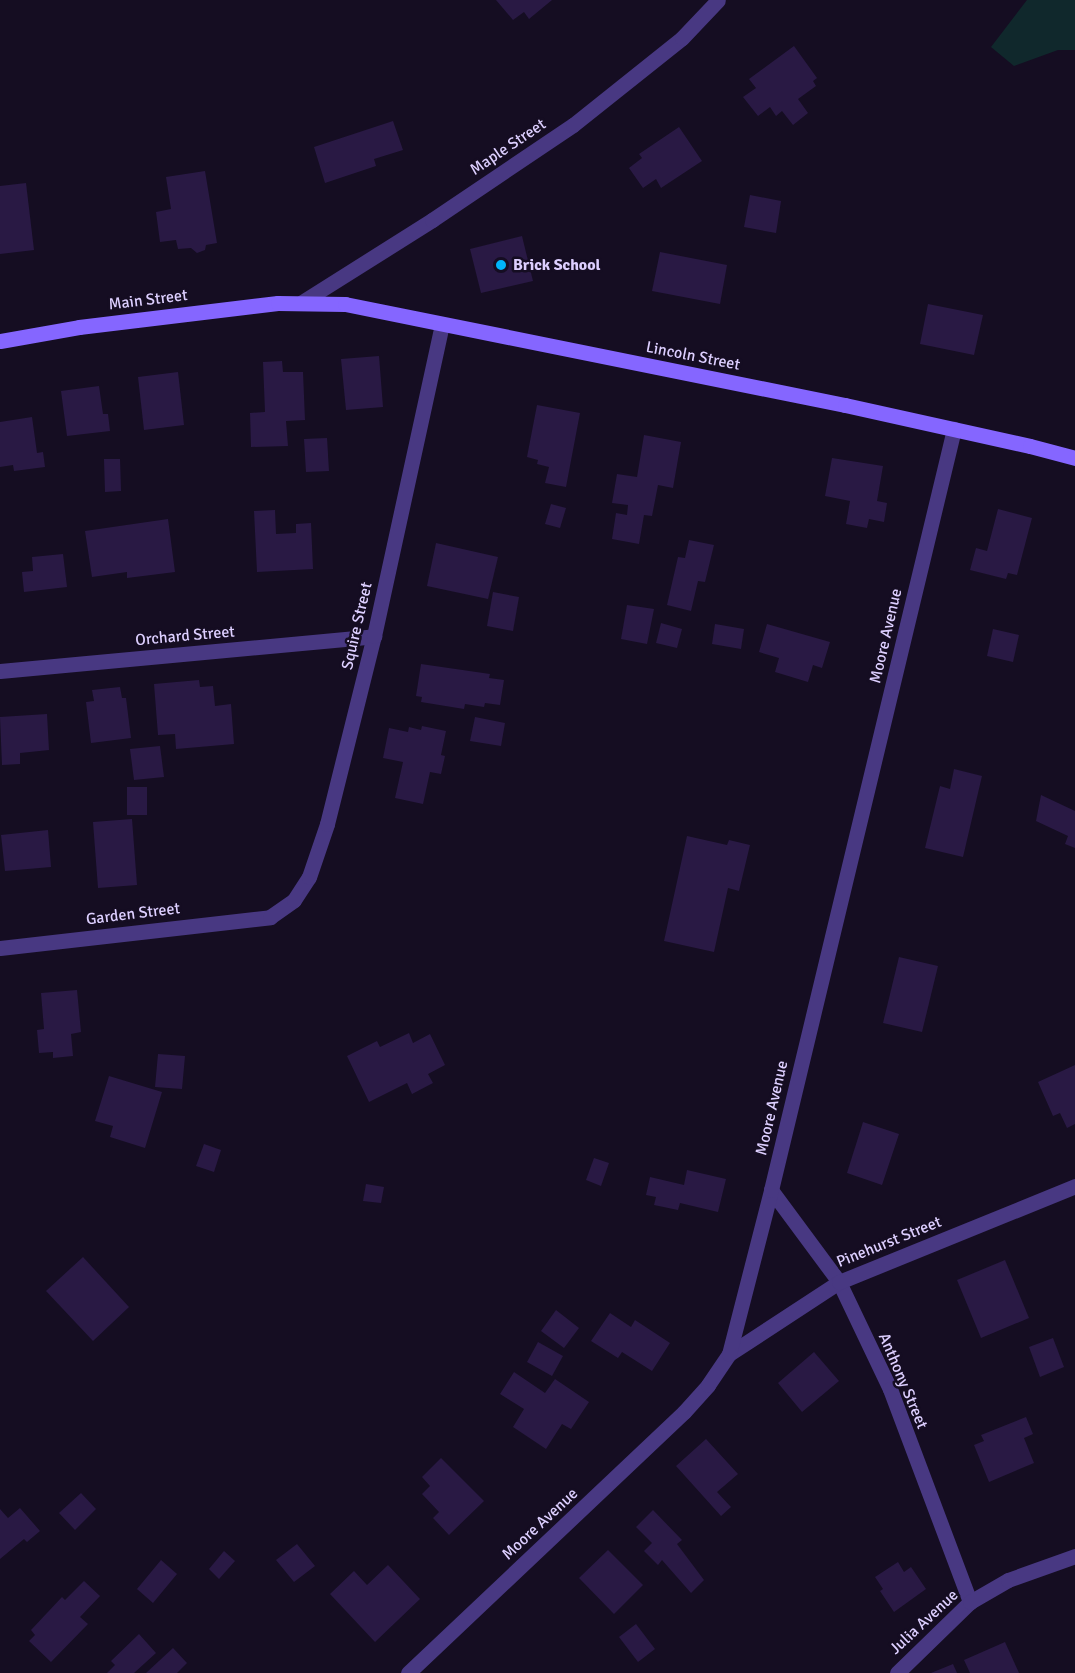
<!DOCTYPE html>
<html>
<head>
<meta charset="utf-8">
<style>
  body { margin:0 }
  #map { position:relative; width:1075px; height:1673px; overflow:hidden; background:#150d22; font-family:Signika,sans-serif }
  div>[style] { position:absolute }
  .green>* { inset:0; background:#10282c }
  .building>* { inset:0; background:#291944 }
  .minor>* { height:15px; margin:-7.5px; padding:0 7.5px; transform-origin:7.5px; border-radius:7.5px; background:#483882 }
  .secondary>* { height:15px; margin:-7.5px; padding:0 7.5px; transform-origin:7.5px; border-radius:7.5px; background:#8566ff }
  .dots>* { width:16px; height:16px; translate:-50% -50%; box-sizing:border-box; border:3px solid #150d22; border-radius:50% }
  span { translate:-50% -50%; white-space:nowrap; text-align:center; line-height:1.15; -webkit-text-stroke:5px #150d22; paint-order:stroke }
  .street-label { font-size:16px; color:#ddcfff }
  .poi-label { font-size:16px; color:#ddcfff; font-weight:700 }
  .left { translate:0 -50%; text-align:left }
</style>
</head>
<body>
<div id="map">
  <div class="green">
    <i style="clip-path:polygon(1027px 0,1075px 0,1075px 50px,1058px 50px,1014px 66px,991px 47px)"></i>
  </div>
  <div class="building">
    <i style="clip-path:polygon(496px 0,552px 0,529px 19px,524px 12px,513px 20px)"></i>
    <i style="clip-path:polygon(794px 46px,817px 78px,813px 81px,816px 86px,798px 99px,808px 113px,793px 125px,782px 111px,776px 116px,770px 107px,758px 116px,743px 97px,756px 88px,749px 79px)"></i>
    <i style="clip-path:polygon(393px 121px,403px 150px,374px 159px,376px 166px,325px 183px,314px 147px)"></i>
    <i style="clip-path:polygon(679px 127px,702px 161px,661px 188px,656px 179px,643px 188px,629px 168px,642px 158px,639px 154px)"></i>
    <i style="clip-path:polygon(205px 171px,217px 243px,206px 245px,205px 250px,197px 253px,191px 248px,178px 249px,176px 240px,160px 242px,156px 212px,171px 209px,166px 177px)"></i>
    <i style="clip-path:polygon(26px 183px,34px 250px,0 254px,0 186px)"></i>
    <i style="clip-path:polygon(750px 195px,781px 201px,776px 233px,744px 227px)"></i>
    <i style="clip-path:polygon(522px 236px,533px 281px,481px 293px,470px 249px)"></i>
    <i style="clip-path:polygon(660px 252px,727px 265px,720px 304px,652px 291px)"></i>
    <i style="clip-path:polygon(928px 304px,983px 315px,974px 355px,920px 344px)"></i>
    <i style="clip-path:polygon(379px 356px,383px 407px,346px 410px,341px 359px)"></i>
    <i style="clip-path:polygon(282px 361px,283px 372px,303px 372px,305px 420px,286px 421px,288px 446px,251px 447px,250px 413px,265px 412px,263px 362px)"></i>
    <i style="clip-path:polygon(178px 372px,184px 425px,144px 430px,138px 377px)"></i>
    <i style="clip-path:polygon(99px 386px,103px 414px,108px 414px,110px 431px,67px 436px,61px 391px)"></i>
    <i style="clip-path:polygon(537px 405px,580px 413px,566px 487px,545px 483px,549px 467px,537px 464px,538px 460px,527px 457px)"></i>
    <i style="clip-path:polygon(32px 417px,37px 453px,43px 452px,45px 467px,14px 471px,13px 465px,0 467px,0 422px)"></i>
    <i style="clip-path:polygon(644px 435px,681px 442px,673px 488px,658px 485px,652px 516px,644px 515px,639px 544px,612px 539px,616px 513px,627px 515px,628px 505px,612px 503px,617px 474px,637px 477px)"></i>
    <i style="clip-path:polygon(327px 438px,329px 471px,306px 472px,304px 439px)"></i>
    <i style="clip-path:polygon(832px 458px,883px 466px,877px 501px,887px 503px,884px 522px,869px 519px,867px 528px,846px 524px,850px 501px,825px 496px)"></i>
    <i style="clip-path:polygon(104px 459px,120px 459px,121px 491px,105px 492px)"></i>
    <i style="clip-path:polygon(551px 504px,566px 508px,560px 528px,545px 524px)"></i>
    <i style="clip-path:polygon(998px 509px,1032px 518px,1017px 575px,1008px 573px,1006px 579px,970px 570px,976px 548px,987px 551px)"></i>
    <i style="clip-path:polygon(275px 510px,276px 534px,296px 533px,296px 524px,311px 523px,313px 569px,257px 572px,254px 511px)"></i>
    <i style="clip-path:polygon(168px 519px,175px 572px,127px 578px,127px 572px,92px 577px,85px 531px)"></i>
    <i style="clip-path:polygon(689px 540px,714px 545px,705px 582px,698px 581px,691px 611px,667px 605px,678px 557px,685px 558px)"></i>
    <i style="clip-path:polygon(436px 543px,498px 557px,488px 599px,427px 586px)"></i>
    <i style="clip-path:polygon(63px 554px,67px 587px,24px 592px,22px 572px,33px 571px,32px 557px)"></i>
    <i style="clip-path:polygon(493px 592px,519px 597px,513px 631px,487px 626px)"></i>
    <i style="clip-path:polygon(627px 605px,654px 609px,647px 644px,621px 639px)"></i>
    <i style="clip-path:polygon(661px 623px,682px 629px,677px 648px,656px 643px)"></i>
    <i style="clip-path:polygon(715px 624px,744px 629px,741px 649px,712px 644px)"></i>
    <i style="clip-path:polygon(767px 624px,830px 642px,822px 668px,813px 665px,808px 682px,775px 672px,779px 658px,759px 652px)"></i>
    <i style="clip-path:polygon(993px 629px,1019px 635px,1013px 662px,987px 656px)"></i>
    <i style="clip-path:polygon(421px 664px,490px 674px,489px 678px,504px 680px,500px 705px,485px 703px,484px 707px,465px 704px,464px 709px,421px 702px,422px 697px,416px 696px)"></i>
    <i style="clip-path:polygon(199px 680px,200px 687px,213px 686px,215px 706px,231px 704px,234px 744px,176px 749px,175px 734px,158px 735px,154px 684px)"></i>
    <i style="clip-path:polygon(120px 687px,122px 698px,126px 698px,131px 738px,91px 743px,86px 702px,94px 701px,92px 690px)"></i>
    <i style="clip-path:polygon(47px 714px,49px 750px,20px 753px,20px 764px,2px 765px,0 717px)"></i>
    <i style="clip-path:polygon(475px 717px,505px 723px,501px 746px,470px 741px)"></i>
    <i style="clip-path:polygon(422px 726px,446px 731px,441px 755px,445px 756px,441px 774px,430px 772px,423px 804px,395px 798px,403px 762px,383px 758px,389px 728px,408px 732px,409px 727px,421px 730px)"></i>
    <i style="clip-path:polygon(160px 746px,164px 777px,134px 780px,130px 749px)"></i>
    <i style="clip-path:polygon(954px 769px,982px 776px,963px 857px,925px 848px,940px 786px,950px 789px)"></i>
    <i style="clip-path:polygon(127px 787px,147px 787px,147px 815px,127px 815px)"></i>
    <i style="clip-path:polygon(1041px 795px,1075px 811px,1075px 848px,1065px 844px,1068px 836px,1036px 821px)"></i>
    <i style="clip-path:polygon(132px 819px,137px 885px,98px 888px,93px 822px)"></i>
    <i style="clip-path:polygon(48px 830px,51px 867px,5px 871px,1px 835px)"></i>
    <i style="clip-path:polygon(687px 836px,727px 845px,729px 840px,750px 845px,739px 891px,728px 888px,714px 952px,664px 941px)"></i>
    <i style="clip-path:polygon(899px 957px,938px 966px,922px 1032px,883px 1023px)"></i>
    <i style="clip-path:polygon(77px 990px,81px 1032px,71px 1034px,73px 1056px,53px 1058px,53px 1052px,39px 1053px,37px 1030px,44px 1029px,41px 993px)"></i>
    <i style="clip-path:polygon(409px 1033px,413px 1043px,430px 1034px,445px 1065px,428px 1074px,433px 1083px,412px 1094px,407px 1083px,369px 1102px,347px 1056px,377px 1041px,380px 1047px)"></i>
    <i style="clip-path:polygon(158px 1054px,185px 1056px,182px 1089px,155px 1087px)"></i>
    <i style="clip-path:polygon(1075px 1065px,1075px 1124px,1067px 1128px,1060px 1113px,1053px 1116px,1038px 1082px)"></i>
    <i style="clip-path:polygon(109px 1076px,162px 1092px,145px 1148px,110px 1137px,113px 1126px,95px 1121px)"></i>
    <i style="clip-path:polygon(863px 1122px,899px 1134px,882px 1185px,847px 1173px)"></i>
    <i style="clip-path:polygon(204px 1144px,221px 1150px,214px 1172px,196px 1166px)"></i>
    <i style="clip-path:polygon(594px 1158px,609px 1163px,601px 1186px,586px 1180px)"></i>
    <i style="clip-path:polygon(687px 1170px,726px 1179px,718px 1212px,680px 1203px,678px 1210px,654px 1205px,656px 1197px,646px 1195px,650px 1177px,684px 1185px)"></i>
    <i style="clip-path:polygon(366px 1184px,384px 1187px,381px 1203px,363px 1201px)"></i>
    <i style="clip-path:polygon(83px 1257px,129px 1307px,93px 1341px,46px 1291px)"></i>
    <i style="clip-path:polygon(1005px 1260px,1029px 1318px,981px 1338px,957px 1280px)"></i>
    <i style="clip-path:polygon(556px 1310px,579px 1328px,564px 1348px,541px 1331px)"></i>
    <i style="clip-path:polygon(610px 1313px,631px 1327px,635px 1320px,670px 1343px,652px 1371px,622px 1352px,618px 1358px,591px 1341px)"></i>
    <i style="clip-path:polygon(1053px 1338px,1064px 1367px,1040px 1377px,1029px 1347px)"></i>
    <i style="clip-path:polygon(538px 1342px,563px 1356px,552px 1376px,527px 1362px)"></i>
    <i style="clip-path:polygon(814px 1352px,839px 1381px,802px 1412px,778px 1383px)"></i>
    <i style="clip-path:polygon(514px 1372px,545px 1393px,555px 1379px,589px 1402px,571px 1429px,562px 1424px,546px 1449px,513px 1427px,524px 1409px,500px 1394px)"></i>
    <i style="clip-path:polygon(1026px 1417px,1033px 1434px,1024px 1438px,1034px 1463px,989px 1482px,974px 1445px,984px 1441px,981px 1435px)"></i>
    <i style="clip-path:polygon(706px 1439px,738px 1474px,717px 1492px,731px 1507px,721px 1516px,676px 1466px)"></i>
    <i style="clip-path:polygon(441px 1458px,484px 1501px,449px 1535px,433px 1518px,439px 1512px,422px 1494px,430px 1486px,422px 1477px)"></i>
    <i style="clip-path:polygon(81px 1493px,96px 1509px,75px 1530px,59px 1513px)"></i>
    <i style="clip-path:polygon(20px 1508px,40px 1531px,27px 1542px,24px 1539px,0 1559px,0 1509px,8px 1518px)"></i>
    <i style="clip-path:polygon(653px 1510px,682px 1540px,677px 1544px,704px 1580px,691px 1593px,662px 1560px,658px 1565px,644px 1551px,652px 1543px,636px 1527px)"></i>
    <i style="clip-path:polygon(297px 1544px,315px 1566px,294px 1582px,276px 1560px)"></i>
    <i style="clip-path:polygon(608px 1550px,643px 1585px,614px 1614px,579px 1578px)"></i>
    <i style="clip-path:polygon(224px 1551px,235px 1561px,219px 1579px,209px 1569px)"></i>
    <i style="clip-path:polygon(161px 1560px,177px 1574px,153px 1603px,137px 1589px)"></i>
    <i style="clip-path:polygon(898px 1562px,904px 1572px,911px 1567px,926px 1589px,894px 1612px,880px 1591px,883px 1589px,875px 1577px)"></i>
    <i style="clip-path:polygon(388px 1565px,420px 1599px,375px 1642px,330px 1594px,354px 1571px,367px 1585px)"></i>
    <i style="clip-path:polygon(84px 1581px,100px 1596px,80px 1617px,88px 1624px,51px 1662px,29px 1641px,35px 1635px,31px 1630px,62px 1597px,65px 1600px)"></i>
    <i style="clip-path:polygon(636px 1624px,655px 1649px,638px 1662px,619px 1637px)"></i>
    <i style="clip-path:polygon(139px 1634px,156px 1653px,134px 1673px,107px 1673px,115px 1665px,111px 1661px)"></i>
    <i style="clip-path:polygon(1005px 1642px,1019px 1673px,970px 1673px,964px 1660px)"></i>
    <i style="clip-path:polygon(173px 1648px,187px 1663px,177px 1673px,146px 1673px)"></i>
    <i style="clip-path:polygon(953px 1664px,957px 1673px,931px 1673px)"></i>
  </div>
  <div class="minor">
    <i style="left:302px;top:302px;width:154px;rotate:-32.2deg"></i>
    <i style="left:432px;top:220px;width:170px;rotate:-34deg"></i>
    <i style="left:573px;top:125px;width:139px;rotate:-38.6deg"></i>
    <i style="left:682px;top:38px;width:52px;rotate:-46.5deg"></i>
    <i style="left:0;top:671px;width:376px;rotate:-5.3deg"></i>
    <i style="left:0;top:948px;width:272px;rotate:-6.5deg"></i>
    <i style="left:270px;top:917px;width:29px;rotate:-35deg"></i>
    <i style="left:294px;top:900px;width:27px;rotate:-57deg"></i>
    <i style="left:309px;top:877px;width:56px;rotate:-71.2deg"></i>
    <i style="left:327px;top:824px;width:194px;rotate:-76deg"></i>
    <i style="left:374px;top:636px;width:319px;rotate:-77.7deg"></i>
    <i style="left:771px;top:1190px;width:114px;rotate:53.5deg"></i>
    <i style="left:839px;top:1282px;width:119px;rotate:64.5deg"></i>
    <i style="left:890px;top:1389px;width:228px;rotate:69.4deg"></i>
    <i style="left:729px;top:1354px;width:131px;rotate:-33.2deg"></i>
    <i style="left:839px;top:1282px;width:255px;rotate:-22.1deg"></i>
    <i style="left:408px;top:1673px;width:380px;rotate:-43.4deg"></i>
    <i style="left:684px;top:1412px;width:36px;rotate:-48deg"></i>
    <i style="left:708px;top:1385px;width:37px;rotate:-56deg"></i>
    <i style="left:729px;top:1354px;width:169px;rotate:-75.6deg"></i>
    <i style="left:771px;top:1190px;width:783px;rotate:-76.48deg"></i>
    <i style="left:897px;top:1673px;width:102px;rotate:-44.2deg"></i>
    <i style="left:970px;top:1602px;width:44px;rotate:-30.1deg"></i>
    <i style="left:1008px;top:1580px;width:71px;rotate:-19.7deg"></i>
  </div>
  <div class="secondary">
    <i style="left:0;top:341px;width:80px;rotate:-10deg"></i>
    <i style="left:79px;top:327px;width:200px;rotate:-6.9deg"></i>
    <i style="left:278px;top:303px;width:67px;rotate:0.9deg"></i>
    <i style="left:345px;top:304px;width:510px;rotate:11.42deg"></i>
    <i style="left:845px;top:405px;width:189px;rotate:12.5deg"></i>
    <i style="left:1030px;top:446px;width:47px;rotate:14.9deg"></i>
  </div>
  <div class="dots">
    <i style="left:501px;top:265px;background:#00b4fa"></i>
  </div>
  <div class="street-label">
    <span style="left:508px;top:147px;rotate:-34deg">Maple Street</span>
    <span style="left:148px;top:300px;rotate:-7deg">Main Street</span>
    <span style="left:693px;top:356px;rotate:11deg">Lincoln Street</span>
    <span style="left:357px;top:626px;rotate:-77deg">Squire Street</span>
    <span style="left:185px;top:636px;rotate:-5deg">Orchard Street</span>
    <span style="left:886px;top:636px;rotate:-77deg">Moore Avenue</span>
    <span style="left:133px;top:914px;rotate:-7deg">Garden Street</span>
    <span style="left:772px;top:1108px;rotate:-77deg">Moore Avenue</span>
    <span style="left:889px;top:1242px;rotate:-22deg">Pinehurst Street</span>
    <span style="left:903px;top:1381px;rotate:67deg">Anthony Street</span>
    <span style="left:540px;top:1524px;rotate:-43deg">Moore Avenue</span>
    <span style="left:924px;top:1622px;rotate:-43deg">Julia Avenue</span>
  </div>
  <div class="poi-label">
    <span class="left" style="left:513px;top:265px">Brick School</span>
  </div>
</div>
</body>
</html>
